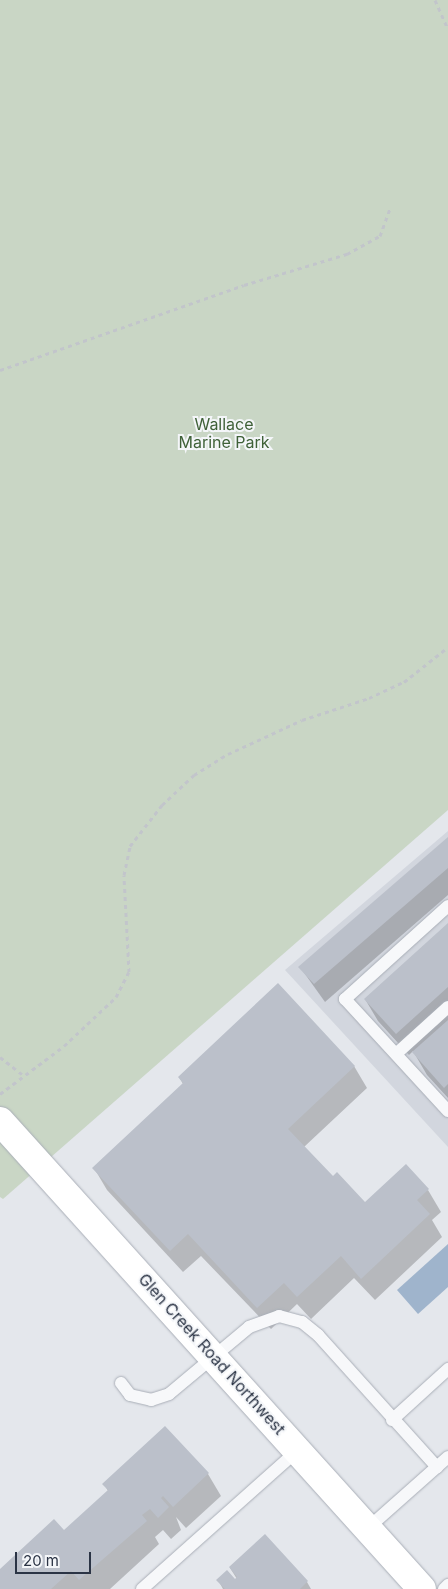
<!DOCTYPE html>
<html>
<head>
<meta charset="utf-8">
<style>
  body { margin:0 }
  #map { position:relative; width:448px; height:1589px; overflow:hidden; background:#e4e7ec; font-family:Inter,sans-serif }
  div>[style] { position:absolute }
  .built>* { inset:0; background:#d2d6de }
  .green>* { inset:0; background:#c9d6c5 }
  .water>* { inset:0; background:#9fb4cc }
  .shadow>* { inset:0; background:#0003 }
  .building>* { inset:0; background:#bbc0ca }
  .path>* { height:3px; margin-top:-1.5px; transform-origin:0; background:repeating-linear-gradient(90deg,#c2c5cb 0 4px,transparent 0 8px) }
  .roads { filter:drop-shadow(0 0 1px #a9aeb7) drop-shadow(0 0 1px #a9aeb7) }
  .lane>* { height:12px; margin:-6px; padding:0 6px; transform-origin:6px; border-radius:6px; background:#f7f8fa }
  .secondary>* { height:28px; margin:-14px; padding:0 14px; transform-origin:14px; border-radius:14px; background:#fff }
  span { translate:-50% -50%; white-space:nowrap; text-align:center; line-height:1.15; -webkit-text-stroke:4px #f4f6f9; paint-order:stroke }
  .park-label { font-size:16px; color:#3f6138 }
  .street-label { font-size:16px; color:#2b3445 }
  .scale { position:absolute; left:15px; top:1552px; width:76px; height:22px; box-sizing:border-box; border:2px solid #2b3445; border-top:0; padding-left:6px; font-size:15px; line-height:18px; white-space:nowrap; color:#2b3445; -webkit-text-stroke:4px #f4f6f9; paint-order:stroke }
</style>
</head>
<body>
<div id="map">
  <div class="built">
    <i style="clip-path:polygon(448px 831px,448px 1147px,285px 970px)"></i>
  </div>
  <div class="green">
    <i style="clip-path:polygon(0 0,448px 0,448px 810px,3px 1199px,0 1197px)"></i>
  </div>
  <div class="water">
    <i style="clip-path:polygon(448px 1244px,448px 1287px,418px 1314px,397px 1290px)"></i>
  </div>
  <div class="shadow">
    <i style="clip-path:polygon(448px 839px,448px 895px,325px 1002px,300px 967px)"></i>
    <i style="clip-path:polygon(448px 924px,448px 1098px,427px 1075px,413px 1051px,409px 1055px,378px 1021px,365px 999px)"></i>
    <i style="clip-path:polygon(354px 1066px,367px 1088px,304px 1147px,333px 1178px,365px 1204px,428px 1190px,441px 1212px,432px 1220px,442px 1237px,375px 1300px,354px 1278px,311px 1319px,297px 1304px,271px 1329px,201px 1256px,183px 1272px,107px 1190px,94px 1168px,183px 1084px,179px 1077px)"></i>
    <i style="clip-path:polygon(165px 1427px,208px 1474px,221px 1496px,186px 1528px,176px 1517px,181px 1530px,171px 1539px,163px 1530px,155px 1537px,159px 1544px,110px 1589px,0 1589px,0 1571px,64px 1532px,108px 1491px,104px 1484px)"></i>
    <i style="clip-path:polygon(265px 1536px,307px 1582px,311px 1589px,223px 1589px,218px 1580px,235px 1581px,237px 1579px,230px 1568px)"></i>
  </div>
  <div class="building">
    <i style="clip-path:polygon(448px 837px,448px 868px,314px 984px,298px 967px)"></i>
    <i style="clip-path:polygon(448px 923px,448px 987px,396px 1034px,364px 999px)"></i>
    <i style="clip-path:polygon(278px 983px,355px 1066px,288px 1129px,333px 1176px,337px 1172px,365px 1202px,406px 1164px,429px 1189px,417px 1200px,430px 1214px,361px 1279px,341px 1256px,297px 1297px,284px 1283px,257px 1308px,188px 1234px,170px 1251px,92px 1168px,183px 1083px,178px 1077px)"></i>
    <i style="clip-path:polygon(448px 1020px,448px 1084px,444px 1088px,412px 1052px)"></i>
    <i style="clip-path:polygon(165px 1426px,209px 1473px,173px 1507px,163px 1496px,161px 1498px,169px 1507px,158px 1518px,150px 1509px,142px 1515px,147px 1521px,79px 1580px,71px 1571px,51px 1589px,0 1589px,0 1569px,54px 1519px,64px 1530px,108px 1490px,102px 1484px)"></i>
    <i style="clip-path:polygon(265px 1534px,308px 1581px,300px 1589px,225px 1589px,216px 1580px,227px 1570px,235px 1579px,237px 1577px,229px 1567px)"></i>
  </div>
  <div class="path">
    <i style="left:435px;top:0;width:32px;rotate:66deg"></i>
    <i style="left:0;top:370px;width:258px;rotate:-19.2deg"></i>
    <i style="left:244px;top:285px;width:108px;rotate:-16.8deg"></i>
    <i style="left:347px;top:254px;width:38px;rotate:-29deg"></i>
    <i style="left:380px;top:236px;width:30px;rotate:-70deg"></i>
    <i style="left:0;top:1057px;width:29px;rotate:38deg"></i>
    <i style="left:0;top:1094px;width:80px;rotate:-36.9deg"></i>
    <i style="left:64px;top:1046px;width:71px;rotate:-43.3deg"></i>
    <i style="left:116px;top:997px;width:28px;rotate:-63deg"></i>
    <i style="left:129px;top:972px;width:97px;rotate:-93deg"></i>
    <i style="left:124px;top:875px;width:30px;rotate:-78deg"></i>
    <i style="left:130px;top:846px;width:52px;rotate:-52deg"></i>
    <i style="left:162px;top:805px;width:44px;rotate:-43.2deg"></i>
    <i style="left:194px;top:775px;width:40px;rotate:-32deg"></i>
    <i style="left:228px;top:754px;width:81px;rotate:-24.7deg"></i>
    <i style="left:302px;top:720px;width:71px;rotate:-18.2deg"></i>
    <i style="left:369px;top:698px;width:38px;rotate:-25deg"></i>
    <i style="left:404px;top:682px;width:56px;rotate:-38.5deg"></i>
  </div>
  <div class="roads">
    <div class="lane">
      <i style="left:448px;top:906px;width:139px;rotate:137.9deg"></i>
      <i style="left:345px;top:999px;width:152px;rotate:47.4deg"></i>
      <i style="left:396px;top:1054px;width:70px;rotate:-42.1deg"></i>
      <i style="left:121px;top:1383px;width:15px;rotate:53deg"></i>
      <i style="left:130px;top:1395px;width:22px;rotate:13deg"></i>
      <i style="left:151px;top:1400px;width:19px;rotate:-18deg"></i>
      <i style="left:169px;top:1394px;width:104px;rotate:-39.9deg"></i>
      <i style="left:249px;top:1327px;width:32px;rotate:-20deg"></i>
      <i style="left:279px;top:1316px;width:24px;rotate:15deg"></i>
      <i style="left:302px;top:1322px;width:21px;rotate:39deg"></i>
      <i style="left:318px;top:1335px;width:178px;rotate:48deg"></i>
      <i style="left:392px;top:1420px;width:76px;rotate:-42.3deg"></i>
      <i style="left:368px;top:1528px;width:107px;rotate:-41.6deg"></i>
      <i style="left:142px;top:1589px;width:209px;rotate:-41.7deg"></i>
      <i style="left:444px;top:1589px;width:6px;rotate:-45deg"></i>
    </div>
    <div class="secondary">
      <i style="left:0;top:1121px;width:630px;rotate:47.96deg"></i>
    </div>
  </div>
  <div class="park-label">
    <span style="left:224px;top:433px">Wallace<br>Marine Park</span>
  </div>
  <div class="street-label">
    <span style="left:212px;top:1354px;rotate:48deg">Glen Creek Road Northwest</span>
  </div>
  <div class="scale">20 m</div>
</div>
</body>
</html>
